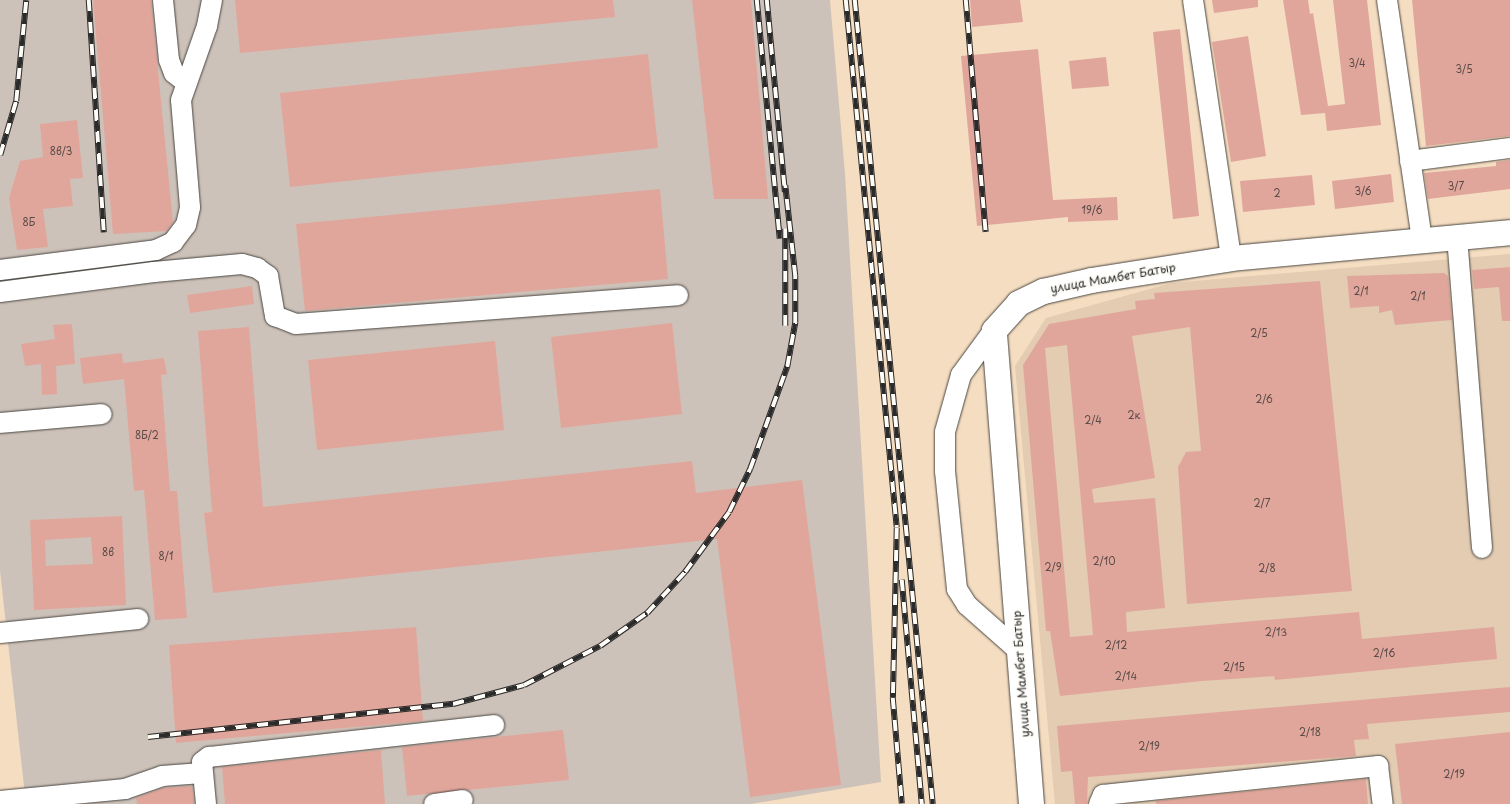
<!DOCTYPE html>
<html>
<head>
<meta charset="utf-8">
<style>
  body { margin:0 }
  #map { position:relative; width:1510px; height:804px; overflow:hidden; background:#f5ddc1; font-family:"Playpen Sans",sans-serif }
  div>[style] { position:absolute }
  .built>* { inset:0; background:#e3ccb2 }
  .industrial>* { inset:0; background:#cdc2b9 }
  .building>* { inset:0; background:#e1a69b }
  .roads { filter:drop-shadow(0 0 1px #494642) drop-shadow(0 0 1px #494642) }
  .minor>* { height:20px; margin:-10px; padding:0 10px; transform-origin:10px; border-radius:10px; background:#fff }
  .major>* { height:25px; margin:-12.5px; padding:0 12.5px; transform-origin:12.5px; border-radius:12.5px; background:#fff }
  .rail>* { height:5.5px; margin-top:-2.75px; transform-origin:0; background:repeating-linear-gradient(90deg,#fdfcf7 0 11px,#2b2b2b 0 22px); box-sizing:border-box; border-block:1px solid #2b2b2b }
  span { translate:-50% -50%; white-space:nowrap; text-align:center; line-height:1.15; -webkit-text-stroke:4px #fdfcf7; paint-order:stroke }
  .number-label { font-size:10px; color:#584a47 }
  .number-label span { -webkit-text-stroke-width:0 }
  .street-label { font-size:12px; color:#2b2b2b }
</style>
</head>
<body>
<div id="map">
  <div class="built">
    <i style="clip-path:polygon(1510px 254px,1510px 804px,1055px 804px,1015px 366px,1046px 318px,1171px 283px)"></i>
  </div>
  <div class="industrial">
    <i style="clip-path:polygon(0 0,830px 0,845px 174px,881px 782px,751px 804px,26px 804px,0 571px)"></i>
  </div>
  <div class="building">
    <i style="clip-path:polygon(93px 0,151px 0,173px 222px,167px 231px,113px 234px)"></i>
    <i style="clip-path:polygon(235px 0,613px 0,615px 17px,240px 53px)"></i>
    <i style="clip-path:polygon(692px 0,751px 0,768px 199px,714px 199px)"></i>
    <i style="clip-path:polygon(970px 0,1020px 0,1023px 22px,972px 27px)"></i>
    <i style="clip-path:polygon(1212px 0,1258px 0,1258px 7px,1214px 13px)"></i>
    <i style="clip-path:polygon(1283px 0,1308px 0,1310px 14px,1313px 13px,1328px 106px,1345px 104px,1333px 0,1367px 0,1381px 125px,1327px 131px,1325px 113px,1301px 115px)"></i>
    <i style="clip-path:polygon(1412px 0,1510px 0,1510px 136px,1426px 146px)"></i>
    <i style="clip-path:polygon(1180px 29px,1199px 216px,1173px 219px,1153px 32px)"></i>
    <i style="clip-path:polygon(1248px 36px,1266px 156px,1231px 162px,1212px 42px)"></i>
    <i style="clip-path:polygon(1038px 49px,1053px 200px,1117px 197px,1118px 220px,1068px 222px,1068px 217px,977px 226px,961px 56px)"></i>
    <i style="clip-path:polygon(648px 54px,658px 148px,290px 187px,280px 93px)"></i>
    <i style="clip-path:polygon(1106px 57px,1109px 86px,1072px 89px,1069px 61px)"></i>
    <i style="clip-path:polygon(77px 120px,83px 178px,70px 179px,73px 206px,43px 209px,48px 247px,17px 250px,9px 198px,20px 161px,43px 157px,40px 124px)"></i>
    <i style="clip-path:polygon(1510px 160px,1510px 189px,1428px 199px,1424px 173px,1496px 166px,1496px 162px)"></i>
    <i style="clip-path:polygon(1391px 174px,1394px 202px,1335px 209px,1332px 181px)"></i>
    <i style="clip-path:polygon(1312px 175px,1315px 205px,1243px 212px,1240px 181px)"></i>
    <i style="clip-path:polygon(660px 189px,668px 279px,305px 311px,296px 224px)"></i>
    <i style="clip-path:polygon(1510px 267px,1510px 321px,1502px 321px,1499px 287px,1474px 289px,1472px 270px)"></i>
    <i style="clip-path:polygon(1444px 273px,1448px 276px,1452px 320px,1395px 325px,1392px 310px,1379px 313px,1379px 306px,1350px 308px,1347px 276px)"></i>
    <i style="clip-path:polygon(evenodd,1320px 281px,1352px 591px,1187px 604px,1178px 467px,1186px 452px,1201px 451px,1190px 327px,1132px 336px,1155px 478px,1092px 489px,1094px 503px,1155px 498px,1165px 608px,1126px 612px,1127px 632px,1359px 612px,1362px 639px,1494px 627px,1497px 659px,1275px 680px,1274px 676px,1202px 681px,1060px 696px,1050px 631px,1046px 631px,1023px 365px,1049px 324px,1136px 309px,1135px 301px,1155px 299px,1154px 293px,1320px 281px,1067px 345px,1093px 635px,1070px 637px,1045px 348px,1067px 345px)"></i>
    <i style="clip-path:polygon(252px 286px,254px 304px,190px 313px,187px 295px)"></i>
    <i style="clip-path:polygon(672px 323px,682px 414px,561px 428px,551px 337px)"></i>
    <i style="clip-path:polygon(72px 324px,75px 364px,56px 366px,57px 394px,42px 395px,41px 364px,25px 366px,21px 344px,55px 339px,53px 325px)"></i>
    <i style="clip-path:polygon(249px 327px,263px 507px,692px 461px,696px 493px,802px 480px,841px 785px,750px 797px,717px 539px,213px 593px,204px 513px,212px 512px,198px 331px)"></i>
    <i style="clip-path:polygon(495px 341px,504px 430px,317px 450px,308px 360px)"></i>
    <i style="clip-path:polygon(122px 353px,123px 363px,164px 358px,167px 374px,161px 375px,170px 491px,177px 491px,187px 618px,155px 620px,144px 490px,134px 491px,124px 379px,83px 384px,80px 358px)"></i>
    <i style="clip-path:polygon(evenodd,122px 516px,126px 605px,34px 610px,30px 520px,122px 516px,91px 537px,93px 564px,46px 566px,45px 540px,91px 537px)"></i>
    <i style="clip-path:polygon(416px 627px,423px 721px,176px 743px,169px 645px)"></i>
    <i style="clip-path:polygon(1510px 687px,1510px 712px,1367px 724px,1369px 739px,1354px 740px,1356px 756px,1088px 777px,1087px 804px,1075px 804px,1072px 771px,1061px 772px,1057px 726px)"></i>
    <i style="clip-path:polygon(563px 730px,569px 780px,407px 796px,402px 747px)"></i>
    <i style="clip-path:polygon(1510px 732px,1510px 804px,1402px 804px,1395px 744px)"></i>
    <i style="clip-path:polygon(381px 750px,385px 804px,225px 804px,222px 767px)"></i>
    <i style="clip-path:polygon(1366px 779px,1368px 804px,1156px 804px,1156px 801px)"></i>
    <i style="clip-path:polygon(192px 786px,194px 804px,137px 804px,136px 798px,163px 788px)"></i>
  </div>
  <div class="roads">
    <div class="minor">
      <i style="left:163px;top:0;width:60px;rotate:84.3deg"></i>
      <i style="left:169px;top:60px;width:14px;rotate:69deg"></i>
      <i style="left:174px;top:73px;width:14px;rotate:39deg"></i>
      <i style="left:1193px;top:0;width:261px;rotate:81.6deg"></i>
      <i style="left:1387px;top:0;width:242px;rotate:81.7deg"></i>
      <i style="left:1410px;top:161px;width:101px;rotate:-7.4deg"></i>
      <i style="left:1457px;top:237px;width:312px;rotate:85.4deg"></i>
      <i style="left:0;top:270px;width:157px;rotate:-7.3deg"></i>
      <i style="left:156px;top:250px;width:19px;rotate:-25deg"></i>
      <i style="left:173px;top:242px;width:21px;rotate:-53deg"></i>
      <i style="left:186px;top:225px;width:18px;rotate:-77deg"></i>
      <i style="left:190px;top:207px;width:107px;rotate:-94.8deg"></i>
      <i style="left:181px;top:100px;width:78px;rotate:-70.6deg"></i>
      <i style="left:207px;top:26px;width:26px;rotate:-79deg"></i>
      <i style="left:0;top:292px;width:155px;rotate:-7.4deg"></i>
      <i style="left:154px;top:272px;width:88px;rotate:-5.2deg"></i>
      <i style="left:242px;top:264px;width:16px;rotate:15deg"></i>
      <i style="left:257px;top:268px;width:14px;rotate:36deg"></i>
      <i style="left:268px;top:276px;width:41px;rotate:80.1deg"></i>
      <i style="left:275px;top:316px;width:22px;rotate:21deg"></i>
      <i style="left:296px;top:324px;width:383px;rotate:-4.3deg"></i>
      <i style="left:994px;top:330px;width:56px;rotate:126.3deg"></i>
      <i style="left:961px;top:375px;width:59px;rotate:105.7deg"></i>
      <i style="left:945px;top:432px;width:39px;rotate:90deg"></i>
      <i style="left:945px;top:471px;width:119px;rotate:84.2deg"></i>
      <i style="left:957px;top:589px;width:19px;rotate:58deg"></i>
      <i style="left:967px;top:605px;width:69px;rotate:41.5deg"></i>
      <i style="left:0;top:423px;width:102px;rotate:-5deg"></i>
      <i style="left:0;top:633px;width:139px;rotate:-5.8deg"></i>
      <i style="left:0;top:801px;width:126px;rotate:-5.5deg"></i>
      <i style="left:125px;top:789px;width:39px;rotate:-19deg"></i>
      <i style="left:162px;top:776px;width:40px;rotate:-4.3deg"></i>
      <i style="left:206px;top:804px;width:42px;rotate:-95.4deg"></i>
      <i style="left:202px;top:762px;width:9px;rotate:-36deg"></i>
      <i style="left:209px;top:757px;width:287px;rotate:-6.4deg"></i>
      <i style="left:434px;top:804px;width:29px;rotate:-8deg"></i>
      <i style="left:1099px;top:804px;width:10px;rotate:-66deg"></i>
      <i style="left:1103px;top:795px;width:277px;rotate:-6deg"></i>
      <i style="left:1378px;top:766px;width:38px;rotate:83deg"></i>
    </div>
    <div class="major">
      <i style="left:1031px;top:804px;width:475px;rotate:-94.5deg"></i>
      <i style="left:994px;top:330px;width:36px;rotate:-48deg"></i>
      <i style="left:1018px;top:303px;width:28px;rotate:-26deg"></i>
      <i style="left:1043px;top:291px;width:49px;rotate:-12.9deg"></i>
      <i style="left:1091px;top:280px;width:142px;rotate:-8.9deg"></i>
      <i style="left:1231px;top:258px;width:280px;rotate:-5.3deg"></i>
    </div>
  </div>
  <div class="rail">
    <i style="left:89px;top:0;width:233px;rotate:86.3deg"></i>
    <i style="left:757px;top:0;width:240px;rotate:84.5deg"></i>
    <i style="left:767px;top:0;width:193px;rotate:84.6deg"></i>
    <i style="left:846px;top:0;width:530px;rotate:84.48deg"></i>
    <i style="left:897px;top:528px;width:170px;rotate:91.3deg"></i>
    <i style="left:893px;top:698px;width:106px;rotate:85.1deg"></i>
    <i style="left:855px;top:0;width:808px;rotate:84.46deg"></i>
    <i style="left:966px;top:0;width:233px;rotate:85.1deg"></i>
    <i style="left:0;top:155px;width:56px;rotate:-73.5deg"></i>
    <i style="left:16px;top:101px;width:101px;rotate:-84.3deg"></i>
    <i style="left:785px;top:326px;width:97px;rotate:-90deg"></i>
    <i style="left:902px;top:580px;width:225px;rotate:84.9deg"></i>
    <i style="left:148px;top:737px;width:307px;rotate:-6.2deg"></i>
    <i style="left:453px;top:704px;width:73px;rotate:-15deg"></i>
    <i style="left:524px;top:685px;width:85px;rotate:-27.2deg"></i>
    <i style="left:600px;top:646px;width:57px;rotate:-35.1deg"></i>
    <i style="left:647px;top:613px;width:56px;rotate:-47.2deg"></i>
    <i style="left:685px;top:572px;width:74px;rotate:-53.7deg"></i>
    <i style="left:729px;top:512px;width:48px;rotate:-64deg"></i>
    <i style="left:750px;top:469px;width:109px;rotate:-70.1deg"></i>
    <i style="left:787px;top:367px;width:45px;rotate:-79.7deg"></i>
    <i style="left:795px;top:323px;width:47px;rotate:-90deg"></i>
    <i style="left:795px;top:276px;width:91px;rotate:-96.3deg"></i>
  </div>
  <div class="number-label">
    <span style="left:1357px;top:63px">3/4</span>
    <span style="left:1464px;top:69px">3/5</span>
    <span style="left:61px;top:151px">8в/3</span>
    <span style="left:1456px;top:186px">3/7</span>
    <span style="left:1363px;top:191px">3/6</span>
    <span style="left:1277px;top:193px">2</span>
    <span style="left:1092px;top:210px">19/6</span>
    <span style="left:29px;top:222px">8Б</span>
    <span style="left:1361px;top:291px">2/1</span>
    <span style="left:1418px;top:296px">2/1</span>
    <span style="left:1259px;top:333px">2/5</span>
    <span style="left:1264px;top:399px">2/6</span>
    <span style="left:1134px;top:415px">2к</span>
    <span style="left:1093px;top:420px">2/4</span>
    <span style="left:147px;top:435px">8Б/2</span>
    <span style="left:1262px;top:503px">2/7</span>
    <span style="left:108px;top:552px">8в</span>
    <span style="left:166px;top:556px">8/1</span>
    <span style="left:1104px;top:561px">2/10</span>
    <span style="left:1053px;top:567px">2/9</span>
    <span style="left:1267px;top:568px">2/8</span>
    <span style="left:1276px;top:632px">2/13</span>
    <span style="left:1116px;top:645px">2/12</span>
    <span style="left:1384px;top:653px">2/16</span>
    <span style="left:1234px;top:667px">2/15</span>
    <span style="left:1126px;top:676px">2/14</span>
    <span style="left:1310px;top:732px">2/18</span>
    <span style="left:1149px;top:746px">2/19</span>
    <span style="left:1454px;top:774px">2/19</span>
  </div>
  <div class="street-label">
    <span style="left:1113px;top:278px;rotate:-10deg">улица Мамбет Батыр</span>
    <span style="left:1021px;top:674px;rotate:-94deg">улица Мамбет Батыр</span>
  </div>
</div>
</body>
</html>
